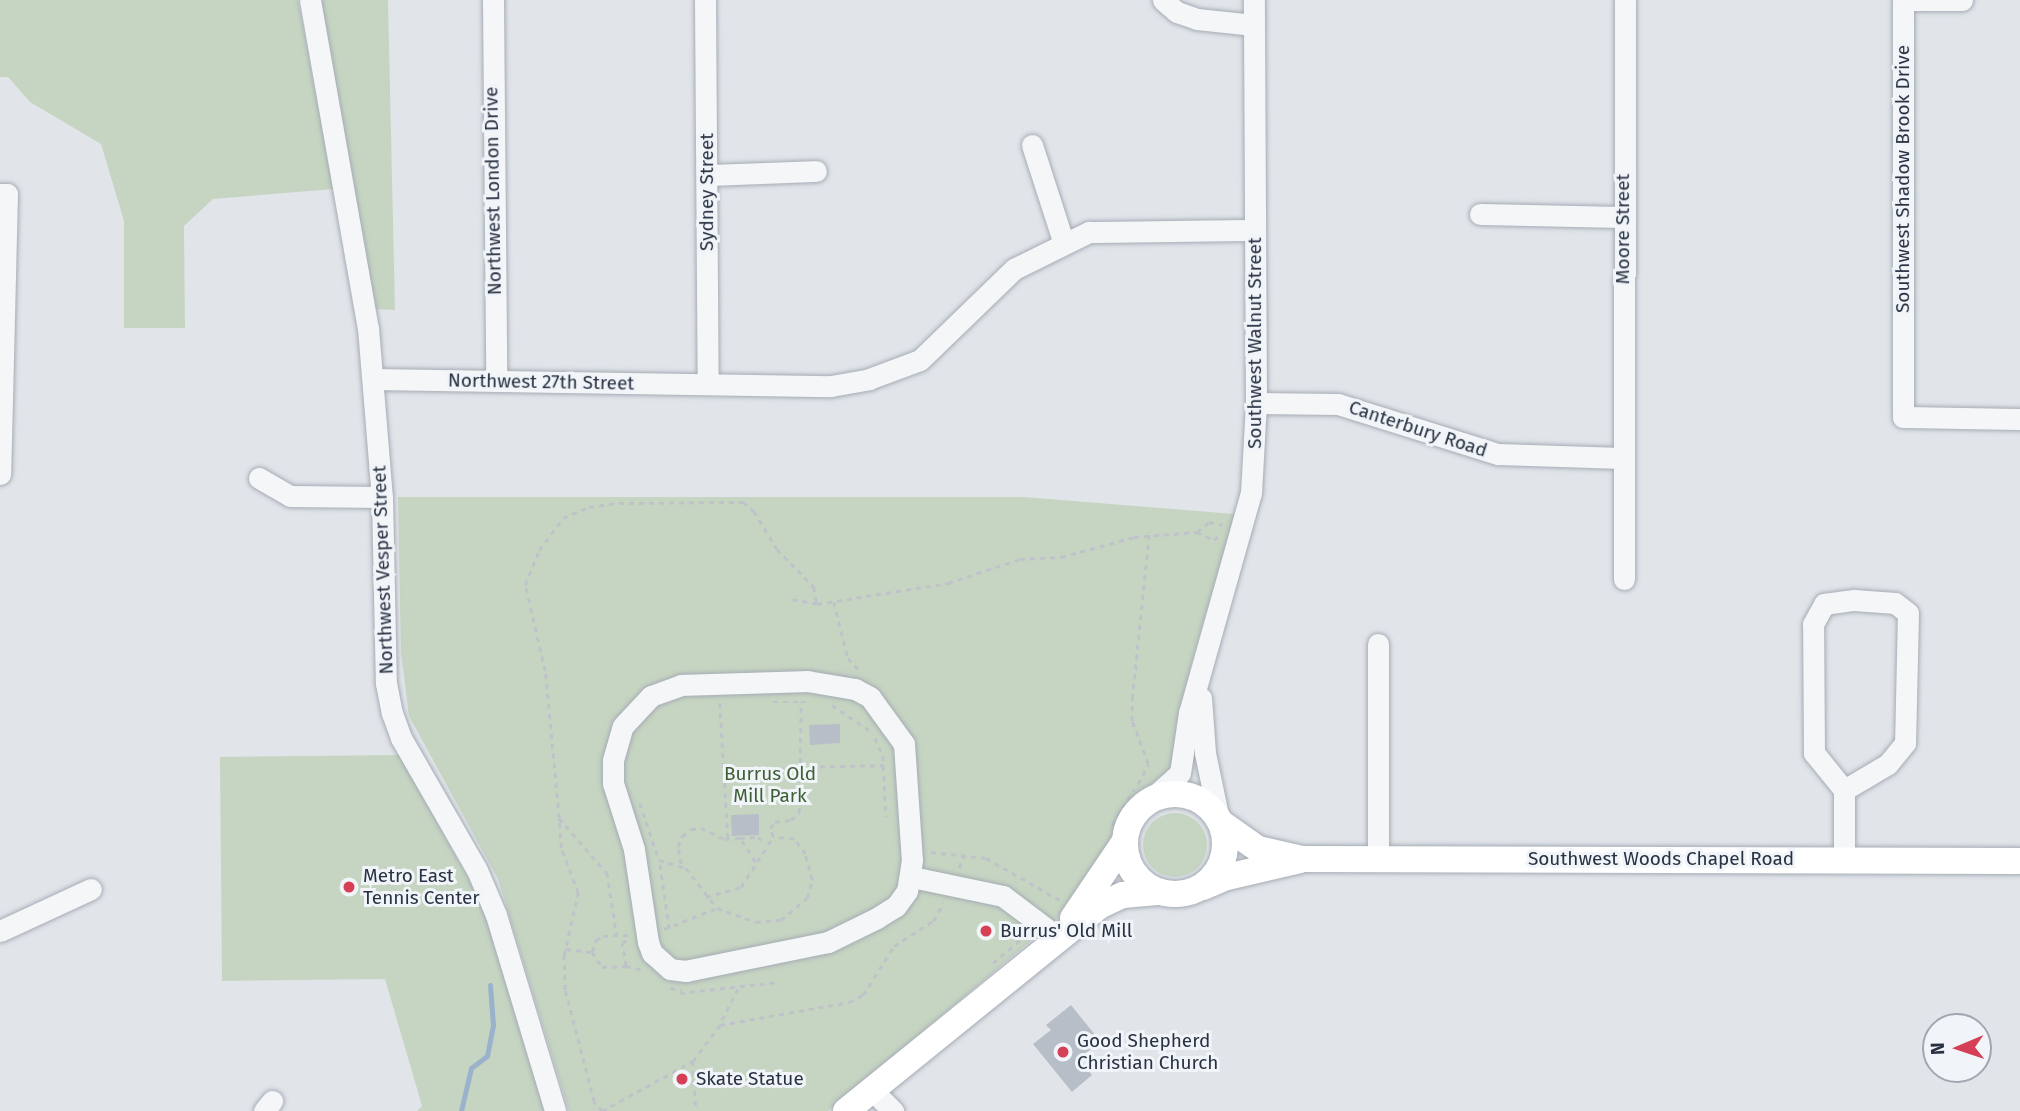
<!DOCTYPE html>
<html>
<head>
<meta charset="utf-8">
<style>
  body { margin:0 }
  #map { position:relative; width:2020px; height:1111px; overflow:hidden; background:#e1e5ea; font-family:"Fira Sans",sans-serif }
  div>[style] { position:absolute }
  .green>* { inset:0; background:#c6d5c2 }
  .round { border-radius:50% }
  .stream>* { height:5px; margin:-2.5px; padding:0 2.5px; transform-origin:2.5px; border-radius:2.5px; background:#9ab2cc }
  .building>* { inset:0; background:#b8bec8 }
  .path>* { height:2.5px; margin-top:-1.25px; transform-origin:0; background:repeating-linear-gradient(90deg,#bfc3c9 0 5px,transparent 0 10px) }
  .roads { filter:drop-shadow(0 0 2px #a6acb5) drop-shadow(0 0 2px #a6acb5) }
  .minor>* { height:21px; margin:-10.5px; padding:0 10.5px; transform-origin:10.5px; border-radius:10.5px; background:#f4f6f8 }
  .major>* { height:26px; margin:-13px; padding:0 13px; transform-origin:13px; border-radius:13px; background:#fff }
  .major>.ring { margin:-13px; padding:0; box-sizing:content-box; background:none; border:26px solid #fff; border-radius:50% }
  .dots>* { width:19px; height:19px; translate:-50% -50%; box-sizing:border-box; border:4px solid #f1f4f8; border-radius:50% }
  span { translate:-50% -50%; white-space:nowrap; text-align:center; line-height:1.15; -webkit-text-stroke:6px #f1f4f8; paint-order:stroke }
  .street-label { font-size:19px; color:#283243 }
  .park-label { font-size:19px; color:#3d6035 }
  .poi-label { font-size:19px; color:#283243 }
  .left { translate:0 -50%; text-align:left }
  .north { position:absolute; left:1922px; top:1013px; width:70px; height:70px; box-sizing:border-box; background:#f1f4f8; border:2px solid #a1a6b0; border-radius:50%; rotate:268deg; font-size:19px; font-weight:700; line-height:28px; text-align:center; color:#283243 }
  .north::after { content:''; display:block; margin:auto; width:24px; height:32px; background:#d64056; clip-path:polygon(50% 0,100% 100%,50% 72%,0 100%) }
</style>
</head>
<body>
<div id="map">
  <div class="green">
    <i style="clip-path:polygon(0 0,298px 0,334px 189px,213px 199px,184px 226px,185px 328px,124px 328px,124px 221px,101px 144px,30px 102px,8px 77px,0 77px)"></i>
    <i style="clip-path:polygon(319px 0,388px 0,395px 310px,375px 309px)"></i>
    <i style="clip-path:polygon(398px 497px,1024px 497px,1235px 514px,1190px 669px,1177px 762px,1127px 818px,1112px 852px,1070px 908px,828px 1111px,569px 1111px,498px 879px,409px 716px,401px 653px)"></i>
    <i style="clip-path:polygon(400px 755px,489px 916px,547px 1111px,417px 1111px,422px 1106px,385px 979px,222px 981px,220px 757px)"></i>
    <i class="round" style="left:1143px;top:813px;width:64px;height:64px"></i>
  </div>
  <div class="stream">
    <i style="left:461px;top:1111px;width:44px;rotate:-76.9deg"></i>
    <i style="left:471px;top:1068px;width:20px;rotate:-37deg"></i>
    <i style="left:487px;top:1056px;width:32px;rotate:-79deg"></i>
    <i style="left:493px;top:1025px;width:40px;rotate:-94.3deg"></i>
  </div>
  <div class="building">
    <i style="clip-path:polygon(840px 724px,840px 743px,810px 745px,809px 725px)"></i>
    <i style="clip-path:polygon(759px 814px,759px 835px,732px 836px,731px 815px)"></i>
    <i style="clip-path:polygon(1071px 1005px,1100px 1041px,1079px 1059px,1092px 1075px,1072px 1092px,1033px 1044px,1051px 1030px,1046px 1025px)"></i>
  </div>
  <div class="path">
    <i style="left:1197px;top:532px;width:19px;rotate:25deg"></i>
    <i style="left:1214px;top:540px;width:8px;rotate:-45deg"></i>
    <i style="left:834px;top:602px;width:58px;rotate:76deg"></i>
    <i style="left:848px;top:658px;width:16px;rotate:47deg"></i>
    <i style="left:817px;top:604px;width:133px;rotate:-9.1deg"></i>
    <i style="left:948px;top:583px;width:76px;rotate:-18.4deg"></i>
    <i style="left:1020px;top:559px;width:41px;rotate:-2.8deg"></i>
    <i style="left:1061px;top:557px;width:76px;rotate:-15.3deg"></i>
    <i style="left:1134px;top:537px;width:63px;rotate:-4.5deg"></i>
    <i style="left:1197px;top:532px;width:16px;rotate:-40deg"></i>
    <i style="left:1209px;top:522px;width:14px;rotate:12deg"></i>
    <i style="left:773px;top:702px;width:28px"></i>
    <i style="left:720px;top:703px;width:136px;rotate:86.6deg"></i>
    <i style="left:832px;top:705px;width:45px;rotate:34deg"></i>
    <i style="left:875px;top:738px;width:20px;rotate:66deg"></i>
    <i style="left:883px;top:756px;width:61px;rotate:87.2deg"></i>
    <i style="left:800px;top:767px;width:84px;rotate:-1.4deg"></i>
    <i style="left:1138px;top:784px;width:22px;rotate:-63deg"></i>
    <i style="left:1148px;top:764px;width:46px;rotate:-110.4deg"></i>
    <i style="left:1132px;top:721px;width:22px;rotate:-90deg"></i>
    <i style="left:1132px;top:699px;width:165px;rotate:-84.1deg"></i>
    <i style="left:640px;top:803px;width:60px;rotate:71.6deg"></i>
    <i style="left:559px;top:818px;width:148px;rotate:-95.4deg"></i>
    <i style="left:545px;top:671px;width:88px;rotate:-103.1deg"></i>
    <i style="left:525px;top:585px;width:38px;rotate:-68deg"></i>
    <i style="left:539px;top:550px;width:40px;rotate:-53deg"></i>
    <i style="left:563px;top:518px;width:28px;rotate:-23deg"></i>
    <i style="left:589px;top:507px;width:30px;rotate:-8deg"></i>
    <i style="left:619px;top:503px;width:124px;rotate:-0.5deg"></i>
    <i style="left:743px;top:502px;width:14px;rotate:39deg"></i>
    <i style="left:754px;top:511px;width:44px;rotate:58.8deg"></i>
    <i style="left:777px;top:549px;width:53px;rotate:45.8deg"></i>
    <i style="left:814px;top:587px;width:17px;rotate:80deg"></i>
    <i style="left:817px;top:604px;width:25px;rotate:-171deg"></i>
    <i style="left:1112px;top:825px;width:42px;rotate:-58.6deg"></i>
    <i style="left:931px;top:852px;width:55px;rotate:6.2deg"></i>
    <i style="left:986px;top:858px;width:85px;rotate:29.6deg"></i>
    <i style="left:755px;top:862px;width:28px;rotate:-122deg"></i>
    <i style="left:740px;top:838px;width:18px;rotate:-3deg"></i>
    <i style="left:758px;top:837px;width:9px;rotate:41deg"></i>
    <i style="left:681px;top:864px;width:17px;rotate:-100deg"></i>
    <i style="left:678px;top:847px;width:12px;rotate:-70deg"></i>
    <i style="left:682px;top:836px;width:11px;rotate:-38deg"></i>
    <i style="left:691px;top:829px;width:10px;rotate:-6deg"></i>
    <i style="left:701px;top:828px;width:26px;rotate:25deg"></i>
    <i style="left:725px;top:839px;width:15px;rotate:-4deg"></i>
    <i style="left:959px;top:868px;width:14px;rotate:-69deg"></i>
    <i style="left:706px;top:897px;width:36px;rotate:-16deg"></i>
    <i style="left:741px;top:887px;width:59px;rotate:-57.4deg"></i>
    <i style="left:664px;top:929px;width:57px;rotate:-21.6deg"></i>
    <i style="left:717px;top:908px;width:41px;rotate:19.7deg"></i>
    <i style="left:756px;top:922px;width:25px;rotate:-5deg"></i>
    <i style="left:781px;top:920px;width:34px;rotate:-40deg"></i>
    <i style="left:807px;top:898px;width:19px;rotate:-74deg"></i>
    <i style="left:812px;top:880px;width:27px;rotate:-105deg"></i>
    <i style="left:805px;top:854px;width:19px;rotate:-126deg"></i>
    <i style="left:794px;top:839px;width:21px;rotate:-175deg"></i>
    <i style="left:773px;top:837px;width:9px;rotate:-108deg"></i>
    <i style="left:770px;top:828px;width:8px;rotate:-50deg"></i>
    <i style="left:775px;top:822px;width:16px;rotate:-7deg"></i>
    <i style="left:791px;top:820px;width:11px;rotate:-41deg"></i>
    <i style="left:799px;top:813px;width:111px;rotate:-89deg"></i>
    <i style="left:801px;top:702px;width:10px"></i>
    <i style="left:669px;top:929px;width:70px;rotate:-98.2deg"></i>
    <i style="left:659px;top:860px;width:28px;rotate:17deg"></i>
    <i style="left:686px;top:868px;width:51px;rotate:52.2deg"></i>
    <i style="left:566px;top:949px;width:26px;rotate:7deg"></i>
    <i style="left:592px;top:952px;width:13px;rotate:-72deg"></i>
    <i style="left:596px;top:940px;width:8px;rotate:-30deg"></i>
    <i style="left:603px;top:936px;width:26px;rotate:-2deg"></i>
    <i style="left:592px;top:952px;width:18px;rotate:56deg"></i>
    <i style="left:602px;top:967px;width:24px;rotate:-2deg"></i>
    <i style="left:626px;top:966px;width:23px;rotate:-100deg"></i>
    <i style="left:622px;top:943px;width:9px;rotate:-36deg"></i>
    <i style="left:993px;top:963px;width:42px;rotate:-40.2deg"></i>
    <i style="left:626px;top:966px;width:18px;rotate:13deg"></i>
    <i style="left:670px;top:988px;width:12px;rotate:9deg"></i>
    <i style="left:738px;top:989px;width:40px;rotate:116.6deg"></i>
    <i style="left:720px;top:1025px;width:131px;rotate:-10.1deg"></i>
    <i style="left:849px;top:1002px;width:16px;rotate:-27deg"></i>
    <i style="left:863px;top:995px;width:58px;rotate:-57.7deg"></i>
    <i style="left:894px;top:946px;width:46px;rotate:-32.7deg"></i>
    <i style="left:933px;top:921px;width:21px;rotate:-59deg"></i>
    <i style="left:680px;top:993px;width:99px;rotate:-6.4deg"></i>
    <i style="left:693px;top:1061px;width:45px;rotate:-53.1deg"></i>
    <i style="left:602px;top:1111px;width:12px;rotate:-132deg"></i>
    <i style="left:594px;top:1102px;width:116px;rotate:-104.5deg"></i>
    <i style="left:565px;top:990px;width:35px;rotate:-92deg"></i>
    <i style="left:564px;top:955px;width:64px;rotate:-77.3deg"></i>
    <i style="left:578px;top:893px;width:48px;rotate:-110.7deg"></i>
    <i style="left:561px;top:848px;width:30px;rotate:-94deg"></i>
    <i style="left:559px;top:818px;width:73px;rotate:48.9deg"></i>
    <i style="left:607px;top:873px;width:63px;rotate:80.8deg"></i>
    <i style="left:602px;top:1111px;width:104px;rotate:-28.8deg"></i>
    <i style="left:693px;top:1061px;width:50px;rotate:86.6deg"></i>
  </div>
  <div class="roads">
    <div class="minor">
      <i style="left:310px;top:0;width:333px;rotate:80deg"></i>
      <i style="left:368px;top:328px;width:170px;rotate:85.3deg"></i>
      <i style="left:382px;top:497px;width:186px;rotate:88.8deg"></i>
      <i style="left:386px;top:683px;width:31px;rotate:79deg"></i>
      <i style="left:392px;top:713px;width:27px;rotate:70deg"></i>
      <i style="left:401px;top:738px;width:152px;rotate:60.1deg"></i>
      <i style="left:477px;top:870px;width:49px;rotate:67.1deg"></i>
      <i style="left:496px;top:915px;width:205px;rotate:73.2deg"></i>
      <i style="left:493px;top:0;width:381px;rotate:89.5deg"></i>
      <i style="left:705px;top:0;width:384px;rotate:89.6deg"></i>
      <i style="left:1163px;top:0;width:18px;rotate:41deg"></i>
      <i style="left:1177px;top:12px;width:21px;rotate:19deg"></i>
      <i style="left:1197px;top:19px;width:57px;rotate:6deg"></i>
      <i style="left:1962px;top:0;width:59px;rotate:180deg"></i>
      <i style="left:1903px;top:0;width:417px;rotate:90deg"></i>
      <i style="left:1903px;top:417px;width:117px;rotate:1deg"></i>
      <i style="left:1032px;top:145px;width:101px;rotate:72.1deg"></i>
      <i style="left:707px;top:175px;width:109px;rotate:-2.1deg"></i>
      <i style="left:0;top:194px;width:7px"></i>
      <i style="left:7px;top:194px;width:280px;rotate:91.4deg"></i>
      <i style="left:1480px;top:214px;width:143px;rotate:1.2deg"></i>
      <i style="left:374px;top:379px;width:457px;rotate:0.9deg"></i>
      <i style="left:831px;top:386px;width:39px;rotate:-10deg"></i>
      <i style="left:869px;top:379px;width:54px;rotate:-20.4deg"></i>
      <i style="left:920px;top:360px;width:131px;rotate:-44.1deg"></i>
      <i style="left:1014px;top:269px;width:84px;rotate:-26.3deg"></i>
      <i style="left:1089px;top:232px;width:166px;rotate:-0.7deg"></i>
      <i style="left:1256px;top:403px;width:82px;rotate:0.7deg"></i>
      <i style="left:1338px;top:404px;width:168px;rotate:17.4deg"></i>
      <i style="left:1498px;top:454px;width:124px;rotate:1.8deg"></i>
      <i style="left:259px;top:478px;width:36px;rotate:30deg"></i>
      <i style="left:290px;top:496px;width:92px;rotate:0.6deg"></i>
      <i style="left:1624px;top:579px;width:579px;rotate:-89.9deg"></i>
      <i style="left:1378px;top:644px;width:214px;rotate:90deg"></i>
      <i style="left:807px;top:681px;width:49px;rotate:9.5deg"></i>
      <i style="left:855px;top:689px;width:17px;rotate:28deg"></i>
      <i style="left:870px;top:697px;width:58px;rotate:54.1deg"></i>
      <i style="left:904px;top:744px;width:116px;rotate:86.1deg"></i>
      <i style="left:912px;top:860px;width:31px;rotate:99deg"></i>
      <i style="left:907px;top:891px;width:19px;rotate:126deg"></i>
      <i style="left:896px;top:906px;width:22px;rotate:148deg"></i>
      <i style="left:877px;top:918px;width:55px;rotate:153.9deg"></i>
      <i style="left:828px;top:942px;width:145px;rotate:168.5deg"></i>
      <i style="left:686px;top:971px;width:16px;rotate:-173deg"></i>
      <i style="left:670px;top:969px;width:24px;rotate:-138deg"></i>
      <i style="left:652px;top:953px;width:12px;rotate:-110deg"></i>
      <i style="left:648px;top:942px;width:94px;rotate:-98.6deg"></i>
      <i style="left:634px;top:849px;width:69px;rotate:-107.7deg"></i>
      <i style="left:613px;top:783px;width:23px;rotate:-90deg"></i>
      <i style="left:613px;top:760px;width:35px;rotate:-74deg"></i>
      <i style="left:623px;top:726px;width:41px;rotate:-47deg"></i>
      <i style="left:651px;top:696px;width:32px;rotate:-20deg"></i>
      <i style="left:681px;top:685px;width:126px;rotate:-1.8deg"></i>
      <i style="left:1201px;top:698px;width:55px;rotate:85.8deg"></i>
      <i style="left:1205px;top:753px;width:63px;rotate:78.2deg"></i>
      <i style="left:1150px;top:800px;width:40px;rotate:-42deg"></i>
      <i style="left:1180px;top:773px;width:61px;rotate:-81.5deg"></i>
      <i style="left:1189px;top:713px;width:229px;rotate:-74.3deg"></i>
      <i style="left:1251px;top:493px;width:90px;rotate:-86.8deg"></i>
      <i style="left:1256px;top:403px;width:403px;rotate:-90.3deg"></i>
      <i style="left:1844px;top:860px;width:70px;rotate:-90deg"></i>
      <i style="left:1844px;top:790px;width:48px;rotate:-129deg"></i>
      <i style="left:1814px;top:753px;width:129px;rotate:-90.4deg"></i>
      <i style="left:1813px;top:624px;width:23px;rotate:-61deg"></i>
      <i style="left:1824px;top:604px;width:30px;rotate:-8deg"></i>
      <i style="left:1854px;top:600px;width:41px;rotate:4.2deg"></i>
      <i style="left:1895px;top:603px;width:16px;rotate:38deg"></i>
      <i style="left:1908px;top:613px;width:130px;rotate:91.3deg"></i>
      <i style="left:1905px;top:743px;width:27px;rotate:129deg"></i>
      <i style="left:1888px;top:764px;width:51px;rotate:149.4deg"></i>
      <i style="left:912px;top:877px;width:93px;rotate:11.8deg"></i>
      <i style="left:1003px;top:896px;width:70px;rotate:36.9deg"></i>
      <i style="left:0;top:931px;width:100px;rotate:-24.8deg"></i>
      <i style="left:872px;top:1090px;width:30px;rotate:45deg"></i>
      <i style="left:264px;top:1111px;width:13px;rotate:-51deg"></i>
    </div>
    <div class="major">
      <i class="ring" style="left:1125px;top:794px;width:74px;height:74px"></i>
      <i style="left:1221px;top:823px;width:45px;rotate:35.1deg"></i>
      <i style="left:1258px;top:849px;width:45px;rotate:12.8deg"></i>
      <i style="left:1302px;top:859px;width:718px;rotate:0.16deg"></i>
      <i style="left:1203px;top:887px;width:26px;rotate:-23deg"></i>
      <i style="left:1227px;top:877px;width:75px;rotate:-13.1deg"></i>
      <i style="left:1073px;top:918px;width:93px;rotate:-56deg"></i>
      <i style="left:846px;top:1111px;width:326px;rotate:-39deg"></i>
      <i style="left:1099px;top:906px;width:26px;rotate:-25deg"></i>
      <i style="left:1123px;top:895px;width:37px;rotate:-5deg"></i>
    </div>
  </div>
  <div class="dots">
    <i style="left:349px;top:887px;background:#d64056"></i>
    <i style="left:986px;top:931px;background:#d64056"></i>
    <i style="left:1063px;top:1052px;background:#d64056"></i>
    <i style="left:682px;top:1079px;background:#d64056"></i>
  </div>
  <div class="street-label">
    <span style="left:1903px;top:179px;rotate:-90deg">Southwest Shadow Brook Drive</span>
    <span style="left:493px;top:191px;rotate:-91deg">Northwest London Drive</span>
    <span style="left:707px;top:192px;rotate:-90deg">Sydney Street</span>
    <span style="left:1623px;top:229px;rotate:-90deg">Moore Street</span>
    <span style="left:1255px;top:343px;rotate:-90deg">Southwest Walnut Street</span>
    <span style="left:541px;top:382px;rotate:1deg">Northwest 27th Street</span>
    <span style="left:1418px;top:429px;rotate:18deg">Canterbury Road</span>
    <span style="left:383px;top:570px;rotate:-92deg">Northwest Vesper Street</span>
    <span style="left:1661px;top:859px">Southwest Woods Chapel Road</span>
  </div>
  <div class="park-label">
    <span style="left:770px;top:785px">Burrus Old<br>Mill Park</span>
  </div>
  <div class="poi-label">
    <span class="left" style="left:363px;top:887px">Metro East<br>Tennis Center</span>
    <span class="left" style="left:1000px;top:931px">Burrus' Old Mill</span>
    <span class="left" style="left:1077px;top:1052px">Good Shepherd<br>Christian Church</span>
    <span class="left" style="left:696px;top:1079px">Skate Statue</span>
  </div>
  <div class="north">N</div>
</div>
</body>
</html>
